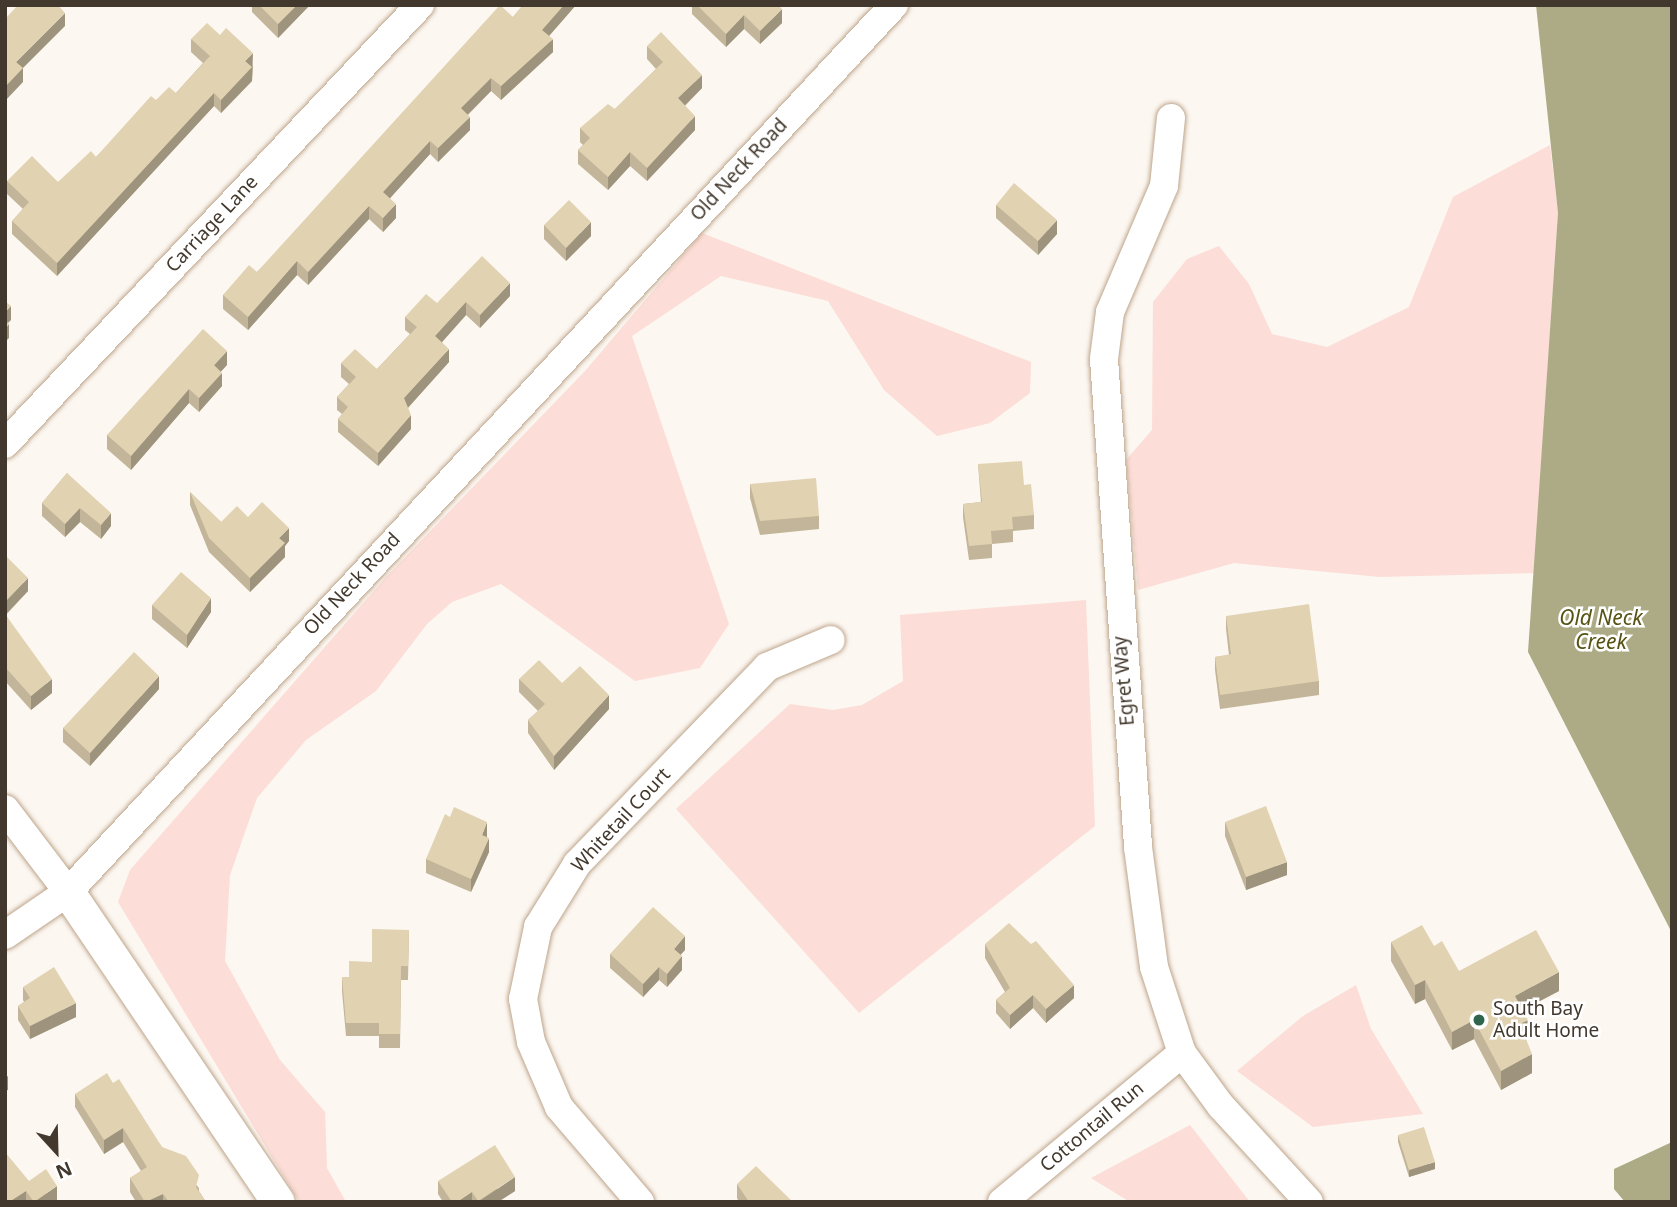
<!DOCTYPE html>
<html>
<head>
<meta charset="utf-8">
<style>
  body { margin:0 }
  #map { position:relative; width:1677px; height:1207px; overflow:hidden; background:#fcf7f1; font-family:"Noto Sans",sans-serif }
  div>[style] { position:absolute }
  .green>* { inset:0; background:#fcddd7 }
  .water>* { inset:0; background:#acab85 }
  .roads { filter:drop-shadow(0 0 2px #bea58b) drop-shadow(0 0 2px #bea58b) }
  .minor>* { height:28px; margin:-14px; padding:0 14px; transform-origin:14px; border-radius:14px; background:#fff }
  .tertiary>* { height:33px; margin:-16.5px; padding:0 16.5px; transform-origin:16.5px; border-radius:16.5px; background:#fff }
  .wall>* { inset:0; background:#c2b599 }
  .shaded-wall>* { inset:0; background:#9e947d }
  .building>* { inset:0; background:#e1d3b2 }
  .dots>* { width:19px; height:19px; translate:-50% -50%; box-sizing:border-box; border:4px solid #fff; border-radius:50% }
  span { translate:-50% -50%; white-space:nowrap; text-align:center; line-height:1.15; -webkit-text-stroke:5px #fff; paint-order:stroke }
  .street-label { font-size:19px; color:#42382d }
  .poi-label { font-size:19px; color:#42382d }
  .left { translate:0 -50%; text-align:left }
  .water-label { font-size:21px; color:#575314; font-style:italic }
  .frame { position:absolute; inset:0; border:7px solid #42382d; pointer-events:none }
  .north { position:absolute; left:21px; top:1116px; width:70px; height:70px; -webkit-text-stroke:5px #fff; paint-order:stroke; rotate:158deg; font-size:19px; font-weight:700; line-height:28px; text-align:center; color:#42382d }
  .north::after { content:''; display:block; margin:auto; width:24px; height:32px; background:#42382d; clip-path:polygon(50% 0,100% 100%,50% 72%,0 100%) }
</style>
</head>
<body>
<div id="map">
  <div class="green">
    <i style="clip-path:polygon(1550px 145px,1558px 213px,1534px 573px,1380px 577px,1234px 563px,1138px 590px,1126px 460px,1152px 430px,1153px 302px,1187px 259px,1219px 246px,1249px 284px,1272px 334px,1327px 347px,1409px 307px,1453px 197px)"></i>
    <i style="clip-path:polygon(702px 233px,1031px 362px,1030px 393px,990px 423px,937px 436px,884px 390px,828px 301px,721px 276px,632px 336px,729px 624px,700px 668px,635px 681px,501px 584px,452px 602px,427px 624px,376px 691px,306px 740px,257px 798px,230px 875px,225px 961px,280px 1060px,325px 1112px,327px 1168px,346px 1202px,299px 1202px,118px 902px,130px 870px,386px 577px,585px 371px)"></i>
    <i style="clip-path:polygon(1086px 600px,1095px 826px,859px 1013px,676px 809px,790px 704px,833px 710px,862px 705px,903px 681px,900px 615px)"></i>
    <i style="clip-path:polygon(1356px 985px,1371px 1029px,1423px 1114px,1313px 1127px,1237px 1071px,1303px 1016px)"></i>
    <i style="clip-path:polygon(1190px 1125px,1250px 1202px,1130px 1202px,1091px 1178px)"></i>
  </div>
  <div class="water">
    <i style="clip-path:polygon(1536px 5px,1672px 5px,1672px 933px,1528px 652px,1558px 213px)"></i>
    <i style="clip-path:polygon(1672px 1142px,1672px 1202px,1625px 1202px,1614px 1189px,1614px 1169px)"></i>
  </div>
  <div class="roads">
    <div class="minor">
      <i style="left:1171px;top:118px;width:68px;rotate:95.9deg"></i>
      <i style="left:1164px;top:186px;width:137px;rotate:113.2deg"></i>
      <i style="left:1110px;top:312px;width:47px;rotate:97.3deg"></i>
      <i style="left:1104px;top:359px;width:489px;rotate:86deg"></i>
      <i style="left:1138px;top:847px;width:121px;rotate:82.4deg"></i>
      <i style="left:1154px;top:967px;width:90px;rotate:72deg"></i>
      <i style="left:1182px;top:1053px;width:66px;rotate:53.7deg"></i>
      <i style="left:1221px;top:1106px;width:130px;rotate:47.5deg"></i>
      <i style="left:5px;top:444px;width:604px;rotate:-46.61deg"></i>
      <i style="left:5px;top:809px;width:104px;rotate:52.8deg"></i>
      <i style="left:5px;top:935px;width:76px;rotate:-34.3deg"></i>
      <i style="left:68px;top:892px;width:1212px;rotate:-47.04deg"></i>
      <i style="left:640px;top:1202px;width:125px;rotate:-130.5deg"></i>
      <i style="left:559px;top:1107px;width:71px;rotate:-113.3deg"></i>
      <i style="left:531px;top:1042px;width:44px;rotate:-100.5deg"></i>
      <i style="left:523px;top:999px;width:74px;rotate:-78.2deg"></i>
      <i style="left:538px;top:927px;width:74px;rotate:-58.2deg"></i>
      <i style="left:577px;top:864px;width:274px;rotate:-46deg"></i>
      <i style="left:767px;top:667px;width:69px;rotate:-22.9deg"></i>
      <i style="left:1002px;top:1202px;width:234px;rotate:-39.6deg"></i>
    </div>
    <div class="tertiary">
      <i style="left:68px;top:892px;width:374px;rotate:55.9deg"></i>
    </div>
  </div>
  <div class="wall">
    <i style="clip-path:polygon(252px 5px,310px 5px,278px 38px,252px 12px)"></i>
    <i style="clip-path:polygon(523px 5px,576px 5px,549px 36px,553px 52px,501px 100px,491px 91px,468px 115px,470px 130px,438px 162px,430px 154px,390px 198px,396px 218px,383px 232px,369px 219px,308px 285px,297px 275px,248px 330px,223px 309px,223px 295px,257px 272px,513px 17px)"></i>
    <i style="clip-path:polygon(692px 5px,697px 5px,782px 23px,760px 44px,744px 29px,726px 47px,692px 14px)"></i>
    <i style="clip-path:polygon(191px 39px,253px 66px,252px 81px,221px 113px,214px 106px,57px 276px,12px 234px,12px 221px,23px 209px,7px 194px,7px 181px,58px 182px,96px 157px,156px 100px,176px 93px,203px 63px,191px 52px)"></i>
    <i style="clip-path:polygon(647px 46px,702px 88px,685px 106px,695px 130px,647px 181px,630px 166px,608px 190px,578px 164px,578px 150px,583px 145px,580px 142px,580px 128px,615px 109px,656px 69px,647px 59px)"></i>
    <i style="clip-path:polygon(996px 205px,1057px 234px,1038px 255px,996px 218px)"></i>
    <i style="clip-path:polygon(544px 225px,591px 236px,566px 261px,544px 239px)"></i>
    <i style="clip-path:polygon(510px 296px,480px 328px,466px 315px,442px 342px,449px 362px,408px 408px,411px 429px,378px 466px,338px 432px,338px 419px,342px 414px,337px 410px,337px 397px,349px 384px,341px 377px,341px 363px,377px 369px,410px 334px,405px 330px,405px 317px,437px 303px)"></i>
    <i style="clip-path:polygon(227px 365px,221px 371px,222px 386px,199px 412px,189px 403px,131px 470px,107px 449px,107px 435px)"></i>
    <i style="clip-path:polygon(978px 464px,1024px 485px,1034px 515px,1034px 529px,1013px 531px,1013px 542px,992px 544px,992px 558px,969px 560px,963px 517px,963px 504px,981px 502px)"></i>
    <i style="clip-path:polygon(67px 473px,111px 526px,101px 539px,80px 522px,65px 537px,42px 516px,42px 503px)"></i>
    <i style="clip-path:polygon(750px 484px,819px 516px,819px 529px,760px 535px,750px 498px)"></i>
    <i style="clip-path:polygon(190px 492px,221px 522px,289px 541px,285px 546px,285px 557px,250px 592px,209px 552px,190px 505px)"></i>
    <i style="clip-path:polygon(5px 555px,28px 591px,6px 615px,52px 693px,31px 710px,5px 681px)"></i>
    <i style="clip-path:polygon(152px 605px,211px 612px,187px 648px,152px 619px)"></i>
    <i style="clip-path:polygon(1226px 616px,1319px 681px,1319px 695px,1220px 709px,1215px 670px,1215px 657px,1229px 655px,1226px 629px)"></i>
    <i style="clip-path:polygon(519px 679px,562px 683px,609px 709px,554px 770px,528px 733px,528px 720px,538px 711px,519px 692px)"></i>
    <i style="clip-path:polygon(159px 689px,90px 766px,63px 742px,63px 728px)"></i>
    <i style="clip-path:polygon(1225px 822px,1287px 875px,1246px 890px,1225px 836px)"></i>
    <i style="clip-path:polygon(487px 836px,489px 852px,471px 892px,426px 873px,426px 859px)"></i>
    <i style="clip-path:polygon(409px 930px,408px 980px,401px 980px,400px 1048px,379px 1048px,379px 1036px,346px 1036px,342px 991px,342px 977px,349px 977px,372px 962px)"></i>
    <i style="clip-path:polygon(1391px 942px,1434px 946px,1459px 971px,1559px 991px,1523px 1010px,1528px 1038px,1526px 1039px,1532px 1073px,1501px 1090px,1474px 1039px,1452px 1050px,1425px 999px,1415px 1004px,1391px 961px)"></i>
    <i style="clip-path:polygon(985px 944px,1074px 998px,1046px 1023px,1033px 1008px,1010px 1029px,996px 1013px,996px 1000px,1005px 992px,985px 958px)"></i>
    <i style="clip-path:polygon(685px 950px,680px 955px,682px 970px,667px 987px,659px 980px,643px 997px,610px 968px,610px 954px)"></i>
    <i style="clip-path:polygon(23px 987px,76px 1017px,30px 1039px,18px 1020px,18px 1006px,24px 1002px,23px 1000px)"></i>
    <i style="clip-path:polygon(113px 1083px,162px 1147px,199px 1188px,199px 1191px,206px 1202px,136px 1202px,130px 1192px,130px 1178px,141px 1171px,123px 1142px,104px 1154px,75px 1107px,75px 1094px)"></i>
    <i style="clip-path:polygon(1398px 1135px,1435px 1169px,1409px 1177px,1398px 1142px)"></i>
    <i style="clip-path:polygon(29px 1181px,57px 1200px,55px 1202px,5px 1202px)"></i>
    <i style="clip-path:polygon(438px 1181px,515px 1191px,498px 1202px,443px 1202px,438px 1194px)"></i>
    <i style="clip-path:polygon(737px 1184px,793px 1202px,739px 1202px,737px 1198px)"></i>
  </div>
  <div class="shaded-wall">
    <i style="clip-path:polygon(297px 5px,310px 5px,278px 38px,278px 24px)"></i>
    <i style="clip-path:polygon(564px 5px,576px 5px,542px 44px,542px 30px)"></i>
    <i style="clip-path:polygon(782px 9px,782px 23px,760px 44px,760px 31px)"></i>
    <i style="clip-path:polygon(65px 13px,65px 26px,23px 68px,23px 82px,5px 101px,5px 87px,16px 62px)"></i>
    <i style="clip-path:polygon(744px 15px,744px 29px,726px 47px,726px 34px)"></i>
    <i style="clip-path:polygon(553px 39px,553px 52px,501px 100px,501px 86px)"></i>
    <i style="clip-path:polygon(253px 53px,252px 81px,221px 113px,221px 100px,245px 61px)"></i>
    <i style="clip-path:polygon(702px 75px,702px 88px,678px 112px,678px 98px)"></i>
    <i style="clip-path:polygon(491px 78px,491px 91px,461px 121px,461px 108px)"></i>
    <i style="clip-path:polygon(214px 93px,214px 106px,57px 276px,57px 263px)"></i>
    <i style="clip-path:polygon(695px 116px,695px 130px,647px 181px,647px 168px)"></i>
    <i style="clip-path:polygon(470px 117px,470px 130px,438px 162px,438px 148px)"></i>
    <i style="clip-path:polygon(430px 141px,430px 154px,383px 206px,383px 192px)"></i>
    <i style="clip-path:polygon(630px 152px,630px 166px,608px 190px,608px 177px)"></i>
    <i style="clip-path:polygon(396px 204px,396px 218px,383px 232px,383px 218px)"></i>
    <i style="clip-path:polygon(369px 206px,369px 219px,308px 285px,308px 272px)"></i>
    <i style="clip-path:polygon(1057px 220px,1057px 234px,1038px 255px,1038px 241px)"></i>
    <i style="clip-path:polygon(591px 222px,591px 236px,566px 261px,566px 248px)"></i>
    <i style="clip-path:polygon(297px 261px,297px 275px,248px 330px,248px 317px)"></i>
    <i style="clip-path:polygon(510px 283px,510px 296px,480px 328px,480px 315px)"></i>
    <i style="clip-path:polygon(466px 302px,466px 315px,435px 350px,435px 336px)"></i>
    <i style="clip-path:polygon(11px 306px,11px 320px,5px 326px,5px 312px)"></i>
    <i style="clip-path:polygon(9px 324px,9px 338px,5px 342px,5px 329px)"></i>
    <i style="clip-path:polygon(449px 349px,449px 362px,404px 412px,404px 398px)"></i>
    <i style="clip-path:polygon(227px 351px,227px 365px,214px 379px,214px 365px)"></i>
    <i style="clip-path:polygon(222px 373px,222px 386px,199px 412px,199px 398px)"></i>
    <i style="clip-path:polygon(189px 389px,189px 403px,131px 470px,131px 456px)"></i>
    <i style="clip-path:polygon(411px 415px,411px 429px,378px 466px,378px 453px)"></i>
    <i style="clip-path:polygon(80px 508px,80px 522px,65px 537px,65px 524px)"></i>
    <i style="clip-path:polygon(111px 513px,111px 526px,101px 539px,101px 525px)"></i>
    <i style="clip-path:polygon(289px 528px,289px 541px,285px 546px,285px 557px,250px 592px,250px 578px,279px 538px)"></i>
    <i style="clip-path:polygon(28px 578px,28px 591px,5px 615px,5px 602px)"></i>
    <i style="clip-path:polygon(211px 598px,211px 612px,187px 648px,187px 635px)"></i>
    <i style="clip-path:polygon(159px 676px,159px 689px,90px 766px,90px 753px)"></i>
    <i style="clip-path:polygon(52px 679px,52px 693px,31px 710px,31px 696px)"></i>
    <i style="clip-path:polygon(609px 695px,609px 709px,554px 770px,554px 756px)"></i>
    <i style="clip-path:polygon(487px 822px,487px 836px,482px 848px,482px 835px)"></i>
    <i style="clip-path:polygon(489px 838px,489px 852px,471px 892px,471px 879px)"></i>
    <i style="clip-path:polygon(1287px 862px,1287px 875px,1246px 890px,1246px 877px)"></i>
    <i style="clip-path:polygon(685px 936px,685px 950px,674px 962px,674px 949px)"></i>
    <i style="clip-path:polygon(682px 956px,682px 970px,667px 987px,667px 974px)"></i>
    <i style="clip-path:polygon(659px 967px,659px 980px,643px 997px,643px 984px)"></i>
    <i style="clip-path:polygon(1559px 972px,1559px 991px,1515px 1014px,1515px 996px)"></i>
    <i style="clip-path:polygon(1425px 980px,1425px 999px,1415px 1004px,1415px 985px)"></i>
    <i style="clip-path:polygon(1074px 985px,1074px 998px,1046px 1023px,1046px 1009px)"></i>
    <i style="clip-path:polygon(1033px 995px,1033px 1008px,1010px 1029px,1010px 1015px)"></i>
    <i style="clip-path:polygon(76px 1003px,76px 1017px,30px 1039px,30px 1026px)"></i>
    <i style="clip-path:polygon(1474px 1020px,1474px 1039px,1452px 1050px,1452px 1032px)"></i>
    <i style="clip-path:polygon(1528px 1020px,1528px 1038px,1520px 1042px,1520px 1024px)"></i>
    <i style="clip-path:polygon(1532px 1054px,1532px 1073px,1501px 1090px,1501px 1071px)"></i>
    <i style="clip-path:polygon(8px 1076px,8px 1090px,5px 1091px,5px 1078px)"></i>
    <i style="clip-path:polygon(123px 1128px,123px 1142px,104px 1154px,104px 1140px)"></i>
    <i style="clip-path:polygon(1435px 1162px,1435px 1169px,1409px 1177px,1409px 1170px)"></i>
    <i style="clip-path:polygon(515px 1177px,515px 1191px,498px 1202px,478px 1202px)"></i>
    <i style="clip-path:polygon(57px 1186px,57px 1200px,55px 1202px,34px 1202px)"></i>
    <i style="clip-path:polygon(26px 1191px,26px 1202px,9px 1202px)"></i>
    <i style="clip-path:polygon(472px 1192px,472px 1202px,457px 1202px)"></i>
    <i style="clip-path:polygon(163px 1194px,163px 1202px,146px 1202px)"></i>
  </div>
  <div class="building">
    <i style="clip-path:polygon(18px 5px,58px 5px,65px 13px,16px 62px,23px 68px,5px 87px,5px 19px)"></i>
    <i style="clip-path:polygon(259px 5px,297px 5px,278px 24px)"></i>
    <i style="clip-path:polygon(500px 5px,513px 17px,523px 5px,564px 5px,542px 30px,553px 39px,501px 86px,491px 78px,461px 108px,470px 117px,438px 148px,430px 141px,383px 192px,396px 204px,383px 218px,369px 206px,308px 272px,297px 261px,248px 317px,223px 295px,249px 265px,257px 272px)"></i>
    <i style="clip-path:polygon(697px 5px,778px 5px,782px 9px,760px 31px,744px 15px,726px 34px)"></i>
    <i style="clip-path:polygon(207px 23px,220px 35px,226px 28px,253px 53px,245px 61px,252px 67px,221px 100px,214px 93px,57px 263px,12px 221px,29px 202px,7px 181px,32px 156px,58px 182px,91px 151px,96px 157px,151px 96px,156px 100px,169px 87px,176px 93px,210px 56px,191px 39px)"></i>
    <i style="clip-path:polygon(661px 32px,702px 75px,678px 98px,695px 116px,647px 168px,630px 152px,608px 177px,578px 150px,590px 138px,580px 128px,608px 104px,615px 109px,663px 62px,647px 46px)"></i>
    <i style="clip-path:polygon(1014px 183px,1057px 220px,1038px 241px,996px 205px)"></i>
    <i style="clip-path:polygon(569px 200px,591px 222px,566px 248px,544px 225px)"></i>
    <i style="clip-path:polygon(482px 256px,510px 283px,480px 315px,466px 302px,435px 336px,449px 349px,404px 398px,411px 415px,378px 453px,338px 419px,348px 407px,337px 397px,356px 377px,341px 363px,355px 349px,377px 369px,417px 327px,405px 317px,426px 294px,437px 303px)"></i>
    <i style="clip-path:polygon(5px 301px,11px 306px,5px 312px)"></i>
    <i style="clip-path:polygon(5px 320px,9px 324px,5px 329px)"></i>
    <i style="clip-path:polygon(203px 329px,227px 351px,214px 365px,222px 373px,199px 398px,189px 389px,131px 456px,107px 435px)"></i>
    <i style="clip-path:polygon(1022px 461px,1024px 485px,1031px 484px,1034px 515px,1012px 517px,1013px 529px,991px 531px,992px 544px,969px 546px,963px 504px,982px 502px,978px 464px)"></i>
    <i style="clip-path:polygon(67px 473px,111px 513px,101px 525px,80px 508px,65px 524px,42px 503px)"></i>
    <i style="clip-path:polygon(816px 478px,819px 516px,760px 521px,750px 484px)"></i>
    <i style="clip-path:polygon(190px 492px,221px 522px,237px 506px,248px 517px,262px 502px,289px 528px,279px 538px,285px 543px,250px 578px,209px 538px)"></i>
    <i style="clip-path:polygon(5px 555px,28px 578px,5px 602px)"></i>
    <i style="clip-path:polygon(181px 572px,211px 598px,187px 635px,152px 605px)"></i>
    <i style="clip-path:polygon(1309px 604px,1319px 681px,1220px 695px,1215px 657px,1231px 654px,1226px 616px)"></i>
    <i style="clip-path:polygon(5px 614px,52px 679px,31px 696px,5px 667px)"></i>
    <i style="clip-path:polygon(134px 652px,159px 676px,90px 753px,63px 728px)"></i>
    <i style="clip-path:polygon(539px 660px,562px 683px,580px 666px,609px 695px,554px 756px,528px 720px,545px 704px,519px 679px)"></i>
    <i style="clip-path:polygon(1266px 806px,1287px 862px,1246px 877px,1225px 822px)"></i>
    <i style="clip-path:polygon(454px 807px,487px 822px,482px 835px,489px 838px,471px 879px,426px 859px,445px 814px,450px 817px)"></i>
    <i style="clip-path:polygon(653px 907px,685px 936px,674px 949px,682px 956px,667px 974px,659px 967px,643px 984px,610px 954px)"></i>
    <i style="clip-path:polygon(1009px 923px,1031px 944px,1036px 941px,1074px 985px,1046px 1009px,1033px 995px,1010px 1015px,996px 1000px,1010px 988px,985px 944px)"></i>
    <i style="clip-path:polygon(1422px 925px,1434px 946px,1442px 941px,1459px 971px,1536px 930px,1559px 972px,1515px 996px,1528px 1020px,1520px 1024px,1532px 1054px,1501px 1071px,1474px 1020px,1452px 1032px,1425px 980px,1415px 985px,1391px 942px)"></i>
    <i style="clip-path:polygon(372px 929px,409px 930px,408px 966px,401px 966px,400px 1034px,379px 1034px,379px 1023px,346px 1023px,342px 977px,349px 977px,349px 961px,372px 962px)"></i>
    <i style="clip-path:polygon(54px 967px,76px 1003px,30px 1026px,18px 1006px,30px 998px,23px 987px)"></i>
    <i style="clip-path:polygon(107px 1073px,113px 1083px,119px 1079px,162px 1147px,186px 1156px,199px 1175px,196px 1187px,206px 1202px,169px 1202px,163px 1194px,145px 1202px,130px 1178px,147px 1167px,123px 1128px,104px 1140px,75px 1094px)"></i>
    <i style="clip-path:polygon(1424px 1127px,1435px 1162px,1409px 1170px,1398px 1135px)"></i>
    <i style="clip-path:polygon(495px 1145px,515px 1177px,478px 1201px,472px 1192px,457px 1202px,452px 1202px,438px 1181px)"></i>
    <i style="clip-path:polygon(5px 1152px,29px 1181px,46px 1169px,57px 1186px,34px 1202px,26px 1191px,9px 1202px,5px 1202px)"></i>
    <i style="clip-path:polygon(756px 1166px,793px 1202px,749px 1202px,737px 1184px)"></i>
  </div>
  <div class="dots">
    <i style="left:1479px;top:1020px;background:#2e654c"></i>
  </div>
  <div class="street-label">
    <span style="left:739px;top:170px;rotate:-47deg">Old Neck Road</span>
    <span style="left:212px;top:224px;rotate:-47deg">Carriage Lane</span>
    <span style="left:352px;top:584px;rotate:-47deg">Old Neck Road</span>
    <span style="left:1124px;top:681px;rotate:-95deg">Egret Way</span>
    <span style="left:621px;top:820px;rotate:-47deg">Whitetail Court</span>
    <span style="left:1092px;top:1127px;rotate:-40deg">Cottontail Run</span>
  </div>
  <div class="poi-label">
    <span class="left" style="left:1493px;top:1020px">South Bay<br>Adult Home</span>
  </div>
  <div class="water-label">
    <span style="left:1601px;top:629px">Old Neck<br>Creek</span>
  </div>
  <div class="frame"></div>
  <div class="north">N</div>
</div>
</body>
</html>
